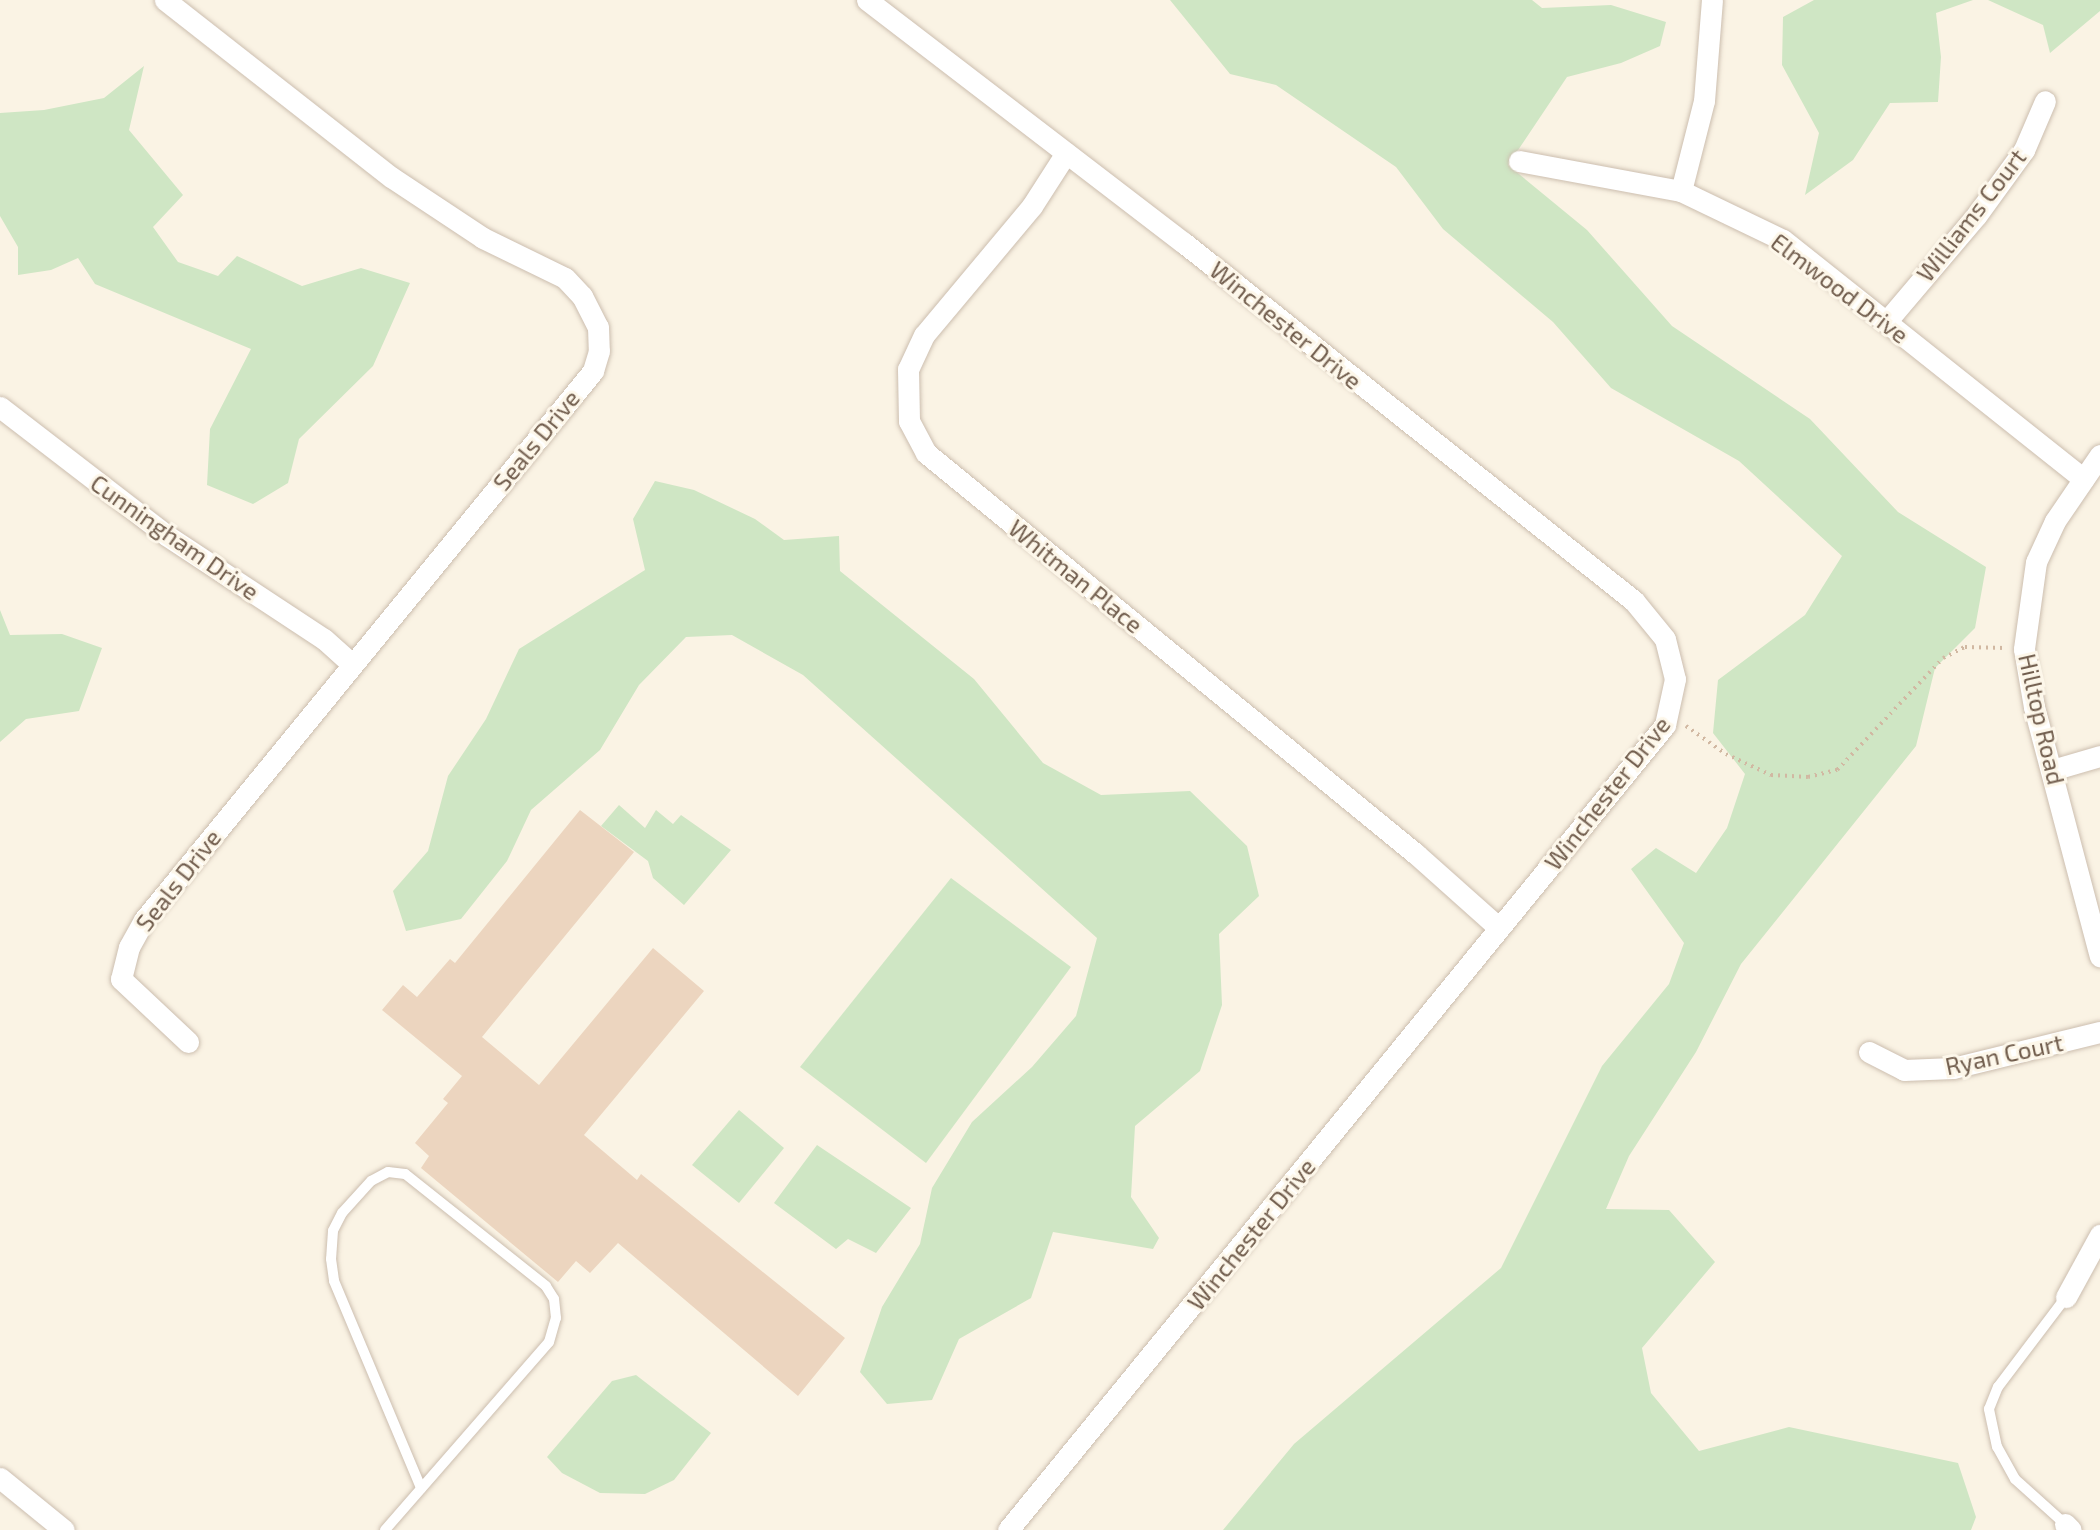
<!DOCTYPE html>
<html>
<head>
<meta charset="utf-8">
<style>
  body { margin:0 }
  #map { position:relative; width:2100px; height:1530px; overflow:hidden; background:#faf3e4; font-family:"Exo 2",sans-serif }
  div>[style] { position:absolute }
  .green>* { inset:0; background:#cfe6c4 }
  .building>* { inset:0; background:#ecd5bf }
  .path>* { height:3.5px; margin-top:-1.75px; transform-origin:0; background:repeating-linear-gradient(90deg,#d1b8a2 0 2px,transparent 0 7px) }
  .roads { filter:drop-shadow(0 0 2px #ccbeaf) drop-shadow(0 0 2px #ccbeaf) }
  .service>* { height:10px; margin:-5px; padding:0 5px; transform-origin:5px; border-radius:5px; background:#fff }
  .minor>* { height:21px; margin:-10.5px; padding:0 10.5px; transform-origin:10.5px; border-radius:10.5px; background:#fff }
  span { translate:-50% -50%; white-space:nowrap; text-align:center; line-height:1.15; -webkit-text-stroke:6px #fdf7ea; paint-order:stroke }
  .street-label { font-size:24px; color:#705c4c }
</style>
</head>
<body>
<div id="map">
  <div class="green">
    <i style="clip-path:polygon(1170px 0,1532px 0,1542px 8px,1611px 5px,1666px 22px,1660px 46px,1621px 63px,1567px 77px,1508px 165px,1587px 230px,1672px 326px,1810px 419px,1898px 512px,1986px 567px,1975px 628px,1935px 668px,1916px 746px,1741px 964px,1696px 1052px,1629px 1156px,1606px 1209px,1669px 1210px,1715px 1262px,1642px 1348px,1651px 1393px,1699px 1451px,1789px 1427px,1958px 1463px,1976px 1517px,1971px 1530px,1223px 1530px,1294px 1444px,1501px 1268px,1602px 1066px,1669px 984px,1684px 943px,1631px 869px,1656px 848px,1696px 873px,1727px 828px,1745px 774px,1713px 733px,1718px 680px,1805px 615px,1842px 556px,1739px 461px,1611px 388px,1553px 322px,1443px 229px,1396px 167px,1276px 85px,1230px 74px)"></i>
    <i style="clip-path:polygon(1814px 0,1973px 0,1936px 13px,1941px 57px,1938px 102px,1890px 103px,1853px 160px,1805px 195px,1819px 133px,1782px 65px,1783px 17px)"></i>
    <i style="clip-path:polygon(1988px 0,2100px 0,2100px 11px,2050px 53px,2043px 25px)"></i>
    <i style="clip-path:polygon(144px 66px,129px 130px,183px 195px,153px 227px,178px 262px,218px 276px,237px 256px,302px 286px,361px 268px,410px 283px,373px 366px,299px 439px,288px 483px,253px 504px,207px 485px,210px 429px,251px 349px,95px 284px,78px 258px,51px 270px,18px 275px,18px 247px,0 216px,0 113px,44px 110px,104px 98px)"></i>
    <i style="clip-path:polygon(655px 481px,694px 490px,755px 519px,784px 540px,839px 536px,840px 571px,974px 679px,1043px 763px,1101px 795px,1190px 791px,1247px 846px,1259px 896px,1219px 934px,1222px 1005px,1200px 1071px,1135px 1126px,1131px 1197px,1159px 1238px,1153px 1249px,1053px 1232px,1031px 1298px,959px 1339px,932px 1400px,887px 1404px,860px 1372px,882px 1307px,920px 1244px,932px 1188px,972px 1122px,1032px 1067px,1076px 1016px,1097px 938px,803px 675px,732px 635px,686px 637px,639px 685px,600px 750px,531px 810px,507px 861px,461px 919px,406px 931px,393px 891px,428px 851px,448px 776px,486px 719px,519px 649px,645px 570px,633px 519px)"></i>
    <i style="clip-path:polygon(0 610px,10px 635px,62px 634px,102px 648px,79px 711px,26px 719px,0 742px)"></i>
    <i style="clip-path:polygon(619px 805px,645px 828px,656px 810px,673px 824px,681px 815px,731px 850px,684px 905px,653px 878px,648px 861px,601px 826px)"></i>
    <i style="clip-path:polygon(951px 878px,1071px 967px,926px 1163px,800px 1067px)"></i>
    <i style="clip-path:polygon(739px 1110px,784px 1148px,739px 1203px,692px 1165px)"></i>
    <i style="clip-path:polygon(817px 1145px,911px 1208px,876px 1253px,848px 1239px,836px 1249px,774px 1203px)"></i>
    <i style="clip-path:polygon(636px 1375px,711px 1433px,674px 1480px,645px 1494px,600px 1493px,562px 1473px,547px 1457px,612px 1381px)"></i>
  </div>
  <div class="building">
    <i style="clip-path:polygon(580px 810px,634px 852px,482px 1037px,539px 1085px,653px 948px,704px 991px,584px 1135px,637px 1180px,641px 1174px,845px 1338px,798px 1396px,618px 1243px,590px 1273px,576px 1261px,558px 1282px,421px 1168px,429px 1156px,415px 1143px,448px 1103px,443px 1099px,462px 1076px,382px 1010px,403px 985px,417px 997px,450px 959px,455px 963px)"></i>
  </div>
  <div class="path">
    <i style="left:1686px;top:726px;width:49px;rotate:35deg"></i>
    <i style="left:1726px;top:754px;width:50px;rotate:25deg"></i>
    <i style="left:1771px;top:775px;width:37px;rotate:3deg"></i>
    <i style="left:1808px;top:777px;width:30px;rotate:-14deg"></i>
    <i style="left:1837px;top:770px;width:154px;rotate:-46.6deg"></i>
    <i style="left:1943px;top:658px;width:25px;rotate:-27deg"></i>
    <i style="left:1965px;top:647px;width:40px;rotate:1.4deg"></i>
  </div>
  <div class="roads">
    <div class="service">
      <i style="left:2065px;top:1524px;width:67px;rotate:-138deg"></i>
      <i style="left:2015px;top:1479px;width:37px;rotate:-119deg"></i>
      <i style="left:1997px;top:1447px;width:39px;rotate:-102deg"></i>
      <i style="left:1989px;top:1409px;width:24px;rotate:-68deg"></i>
      <i style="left:1998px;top:1387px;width:113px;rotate:-52.9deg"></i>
      <i style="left:385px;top:1530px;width:249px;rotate:-48.9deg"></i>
      <i style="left:549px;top:1342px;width:25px;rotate:-74deg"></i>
      <i style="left:556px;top:1318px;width:19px;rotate:-96deg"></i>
      <i style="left:554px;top:1299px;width:15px;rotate:-122deg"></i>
      <i style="left:546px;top:1286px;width:180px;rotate:-141.5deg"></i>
      <i style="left:405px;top:1174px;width:17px;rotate:-173deg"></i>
      <i style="left:388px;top:1172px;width:19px;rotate:152deg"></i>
      <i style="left:371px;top:1181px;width:43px;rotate:132.2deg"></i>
      <i style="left:342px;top:1213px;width:20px;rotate:117deg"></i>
      <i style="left:333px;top:1231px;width:28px;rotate:94deg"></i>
      <i style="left:331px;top:1259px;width:22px;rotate:82deg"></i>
      <i style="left:334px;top:1281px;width:225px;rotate:67.2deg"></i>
    </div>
    <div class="minor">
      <i style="left:165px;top:0;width:287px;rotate:38.1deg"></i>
      <i style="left:391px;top:177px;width:110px;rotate:33.5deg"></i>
      <i style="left:483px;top:238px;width:91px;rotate:26deg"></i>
      <i style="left:565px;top:278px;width:25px;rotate:47deg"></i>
      <i style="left:582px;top:296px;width:35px;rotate:63deg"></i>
      <i style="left:598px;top:327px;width:24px;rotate:88deg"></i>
      <i style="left:599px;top:351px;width:21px;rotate:107deg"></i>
      <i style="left:593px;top:371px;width:709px;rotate:129.28deg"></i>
      <i style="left:144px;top:920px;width:31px;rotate:119deg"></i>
      <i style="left:129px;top:947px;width:33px;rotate:104deg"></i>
      <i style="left:121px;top:979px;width:92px;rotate:43.2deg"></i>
      <i style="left:867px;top:0;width:399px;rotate:37.5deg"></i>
      <i style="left:1184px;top:243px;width:575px;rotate:38.5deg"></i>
      <i style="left:1634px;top:601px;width:49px;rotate:50.8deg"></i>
      <i style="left:1665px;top:639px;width:41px;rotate:76deg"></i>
      <i style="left:1675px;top:679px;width:47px;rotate:102.3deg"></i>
      <i style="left:1665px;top:725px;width:1039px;rotate:129.22deg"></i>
      <i style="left:1066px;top:153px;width:63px;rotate:122.7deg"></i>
      <i style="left:1032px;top:206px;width:168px;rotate:129.9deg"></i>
      <i style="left:924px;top:335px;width:38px;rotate:115deg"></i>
      <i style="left:908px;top:369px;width:52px;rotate:88.9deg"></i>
      <i style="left:909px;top:421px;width:36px;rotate:62deg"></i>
      <i style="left:926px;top:453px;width:633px;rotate:39.3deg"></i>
      <i style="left:1416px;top:854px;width:111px;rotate:41.7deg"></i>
      <i style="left:1519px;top:161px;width:165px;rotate:10.5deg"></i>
      <i style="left:1681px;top:191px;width:113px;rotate:25.7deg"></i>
      <i style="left:1783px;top:240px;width:384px;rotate:38.5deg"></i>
      <i style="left:1681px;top:191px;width:93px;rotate:-75.7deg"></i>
      <i style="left:1704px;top:101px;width:101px;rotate:-85.5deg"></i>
      <i style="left:1886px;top:322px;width:139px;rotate:-49.7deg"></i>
      <i style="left:1976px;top:216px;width:82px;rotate:-54deg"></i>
      <i style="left:2024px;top:150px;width:53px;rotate:-66.8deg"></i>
      <i style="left:0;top:407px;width:210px;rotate:37.6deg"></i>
      <i style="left:166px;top:535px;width:189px;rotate:33.4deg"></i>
      <i style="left:324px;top:639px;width:38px;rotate:42deg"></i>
      <i style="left:2100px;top:455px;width:80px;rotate:124.3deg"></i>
      <i style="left:2055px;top:521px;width:45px;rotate:114.9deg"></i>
      <i style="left:2036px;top:562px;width:88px;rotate:97.9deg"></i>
      <i style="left:2024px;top:649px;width:59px;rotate:80.2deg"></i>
      <i style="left:2034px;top:707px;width:258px;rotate:75.2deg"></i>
      <i style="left:2052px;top:770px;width:50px;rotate:-16.3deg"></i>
      <i style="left:1869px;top:1052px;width:39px;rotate:27deg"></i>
      <i style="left:1904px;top:1070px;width:49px;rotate:-2.3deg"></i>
      <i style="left:1953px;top:1068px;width:151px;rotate:-13.8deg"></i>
      <i style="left:2066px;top:1297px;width:71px;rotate:-61.3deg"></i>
      <i style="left:0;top:1478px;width:82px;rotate:39.1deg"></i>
      <i style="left:2065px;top:1524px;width:8px;rotate:45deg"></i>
    </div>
  </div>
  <div class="street-label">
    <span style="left:1971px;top:215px;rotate:-52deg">Williams Court</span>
    <span style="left:1840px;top:288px;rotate:37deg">Elmwood Drive</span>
    <span style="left:1286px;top:325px;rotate:39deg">Winchester Drive</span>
    <span style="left:536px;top:440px;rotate:-51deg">Seals Drive</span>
    <span style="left:175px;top:537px;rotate:35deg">Cunningham Drive</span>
    <span style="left:1076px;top:576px;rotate:39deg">Whitman Place</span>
    <span style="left:2042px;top:719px;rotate:77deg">Hilltop Road</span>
    <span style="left:1607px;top:793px;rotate:-52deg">Winchester Drive</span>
    <span style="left:178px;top:880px;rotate:-52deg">Seals Drive</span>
    <span style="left:2004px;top:1054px;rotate:-12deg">Ryan Court</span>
    <span style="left:1251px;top:1234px;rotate:-51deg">Winchester Drive</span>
  </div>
</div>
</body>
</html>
